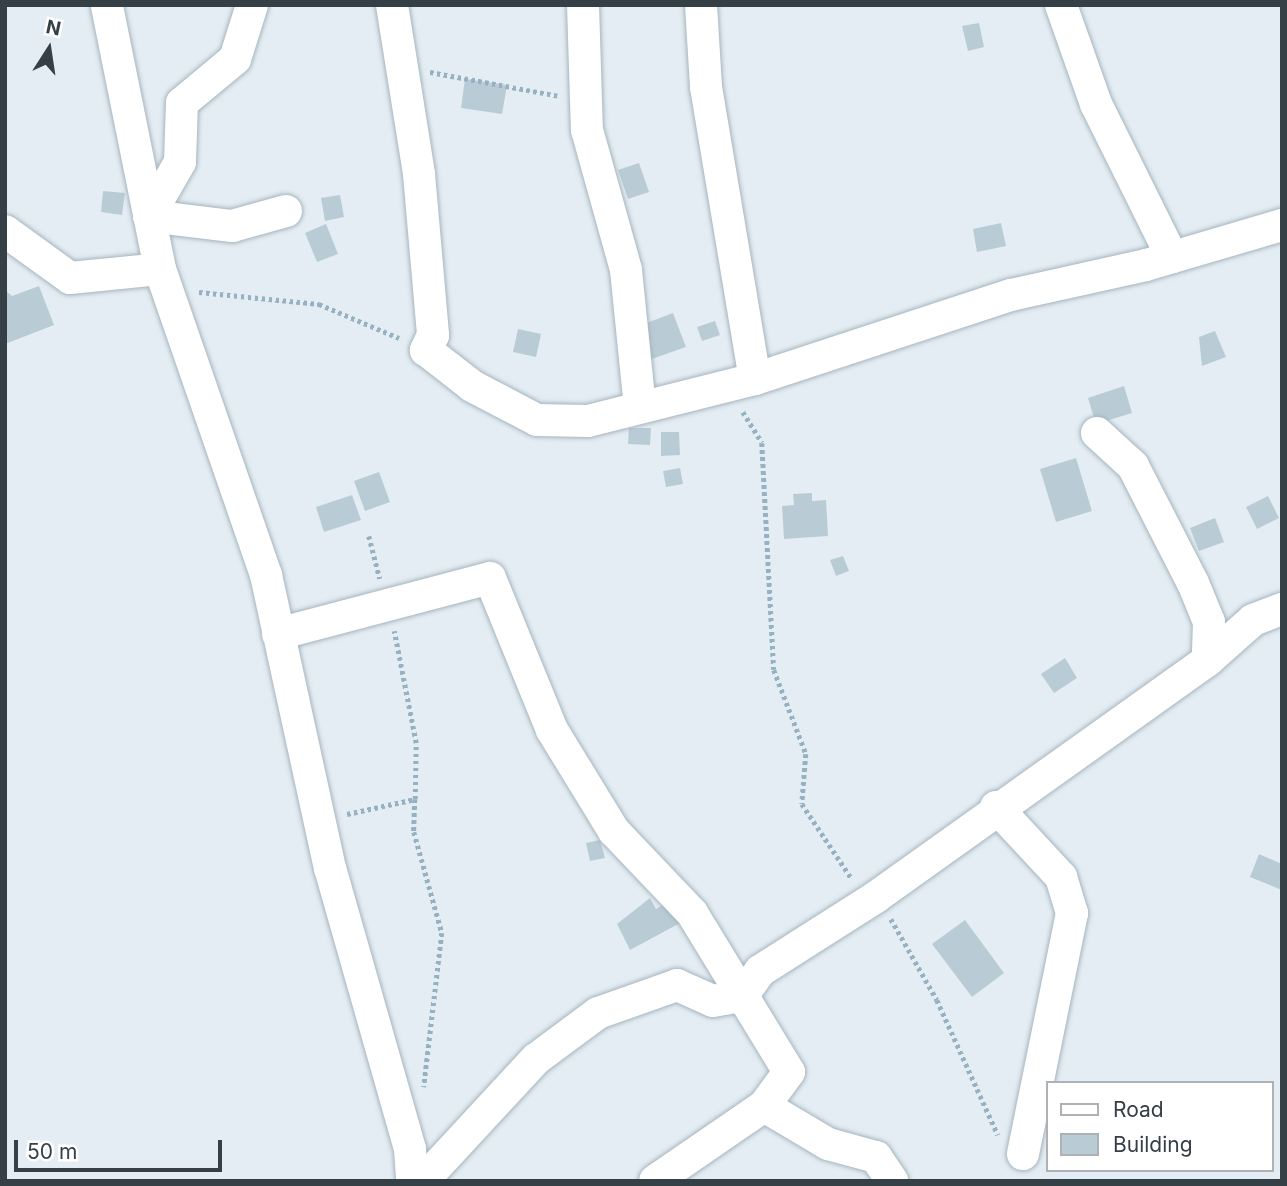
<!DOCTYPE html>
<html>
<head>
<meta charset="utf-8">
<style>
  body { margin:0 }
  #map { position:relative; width:1287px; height:1186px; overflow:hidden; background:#e4edf3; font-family:Inter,sans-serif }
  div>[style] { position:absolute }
  .building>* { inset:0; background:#b9ccd6 }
  .path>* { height:4.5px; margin-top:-2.25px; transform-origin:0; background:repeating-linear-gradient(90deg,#96b1c2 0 3.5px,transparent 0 7px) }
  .roads { filter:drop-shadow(0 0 2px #a6b5bf) drop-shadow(0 0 2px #a6b5bf) }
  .minor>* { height:32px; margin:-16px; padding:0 16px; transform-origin:16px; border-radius:16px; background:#fff }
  span { translate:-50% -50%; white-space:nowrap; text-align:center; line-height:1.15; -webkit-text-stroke:5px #fff; paint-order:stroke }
  .frame { position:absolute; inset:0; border:7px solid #343f46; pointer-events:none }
  .legend { position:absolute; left:1046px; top:1081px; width:228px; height:91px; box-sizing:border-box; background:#fff; border:2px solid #aeb2b5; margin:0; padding:9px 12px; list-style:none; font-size:21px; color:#343f46 }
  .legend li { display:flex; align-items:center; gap:14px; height:35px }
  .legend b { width:35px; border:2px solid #aeb2b5 }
  .north { position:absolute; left:14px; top:14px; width:70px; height:70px; -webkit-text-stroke:5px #fff; paint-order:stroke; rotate:12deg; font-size:19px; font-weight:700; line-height:28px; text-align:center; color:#343f46 }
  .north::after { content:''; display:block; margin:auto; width:24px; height:32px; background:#343f46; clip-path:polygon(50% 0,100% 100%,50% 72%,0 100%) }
  .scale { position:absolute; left:14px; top:1140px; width:208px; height:32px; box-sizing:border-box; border:4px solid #343f46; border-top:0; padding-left:9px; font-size:21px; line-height:24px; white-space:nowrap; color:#343f46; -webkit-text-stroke:5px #fff; paint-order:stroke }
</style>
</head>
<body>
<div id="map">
  <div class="building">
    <i style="clip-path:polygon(979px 23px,984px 47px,968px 51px,962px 26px)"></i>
    <i style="clip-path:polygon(465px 79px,507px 85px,502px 114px,461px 108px)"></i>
    <i style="clip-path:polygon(639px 163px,649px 192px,628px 199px,618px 170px)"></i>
    <i style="clip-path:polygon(103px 191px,125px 193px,122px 215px,101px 212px)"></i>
    <i style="clip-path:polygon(340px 195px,344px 217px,325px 221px,321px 198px)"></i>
    <i style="clip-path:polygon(1001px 223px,1006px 246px,977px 252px,973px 229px)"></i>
    <i style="clip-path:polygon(326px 224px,338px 254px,317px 262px,305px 233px)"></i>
    <i style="clip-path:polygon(39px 286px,54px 325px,5px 344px,5px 290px,12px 296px)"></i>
    <i style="clip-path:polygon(673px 313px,686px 347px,649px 360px,636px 327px)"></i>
    <i style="clip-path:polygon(715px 321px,720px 335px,702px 341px,697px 327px)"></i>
    <i style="clip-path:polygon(518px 329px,541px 334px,536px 357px,513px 352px)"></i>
    <i style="clip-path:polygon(1215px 331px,1226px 357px,1202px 366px,1199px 337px)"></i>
    <i style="clip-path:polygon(1124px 386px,1132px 413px,1096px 424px,1088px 398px)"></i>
    <i style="clip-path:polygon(629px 428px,651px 428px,650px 445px,628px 444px)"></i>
    <i style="clip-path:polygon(661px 432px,679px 432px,680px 455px,661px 456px)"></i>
    <i style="clip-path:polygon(1076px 458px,1092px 511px,1056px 522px,1040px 469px)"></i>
    <i style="clip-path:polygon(680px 468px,683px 484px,666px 487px,663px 471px)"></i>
    <i style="clip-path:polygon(379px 472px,390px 502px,365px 511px,354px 481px)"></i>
    <i style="clip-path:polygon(812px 493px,812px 501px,826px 500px,828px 536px,784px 539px,782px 506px,794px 505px,793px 494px)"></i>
    <i style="clip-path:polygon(352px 495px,361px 520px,324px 532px,316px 507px)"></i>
    <i style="clip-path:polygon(1268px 496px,1279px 518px,1257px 529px,1246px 507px)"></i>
    <i style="clip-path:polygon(1215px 518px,1224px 542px,1199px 551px,1190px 528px)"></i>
    <i style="clip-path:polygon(843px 556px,849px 571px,836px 576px,830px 560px)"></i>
    <i style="clip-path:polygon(1065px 658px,1077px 678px,1054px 693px,1041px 674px)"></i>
    <i style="clip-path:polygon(600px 840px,605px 858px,590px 861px,586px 843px)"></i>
    <i style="clip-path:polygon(1259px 854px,1282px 864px,1282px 890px,1250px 877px)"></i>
    <i style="clip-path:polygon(650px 898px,656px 909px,671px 901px,682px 922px,630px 950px,617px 924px)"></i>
    <i style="clip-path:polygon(965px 920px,1004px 973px,972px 997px,932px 944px)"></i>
  </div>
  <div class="path">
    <i style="left:430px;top:72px;width:131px;rotate:10.5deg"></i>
    <i style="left:199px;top:292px;width:121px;rotate:5.7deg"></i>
    <i style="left:319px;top:304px;width:87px;rotate:23deg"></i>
    <i style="left:743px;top:412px;width:36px;rotate:58deg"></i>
    <i style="left:762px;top:443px;width:227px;rotate:87deg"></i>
    <i style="left:774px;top:670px;width:90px;rotate:69.1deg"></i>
    <i style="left:806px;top:754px;width:50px;rotate:94.6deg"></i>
    <i style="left:802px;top:804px;width:90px;rotate:56.3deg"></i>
    <i style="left:369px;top:536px;width:44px;rotate:75.7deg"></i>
    <i style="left:415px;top:799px;width:33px;rotate:92deg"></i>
    <i style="left:414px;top:832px;width:105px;rotate:74.5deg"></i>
    <i style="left:442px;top:933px;width:155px;rotate:96.7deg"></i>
    <i style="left:347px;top:814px;width:70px;rotate:-12.4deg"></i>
    <i style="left:415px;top:799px;width:56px;rotate:-89deg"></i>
    <i style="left:416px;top:743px;width:114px;rotate:-101.1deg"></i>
    <i style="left:891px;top:919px;width:93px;rotate:60.4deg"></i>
    <i style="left:937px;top:1000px;width:148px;rotate:65.7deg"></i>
  </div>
  <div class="roads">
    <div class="minor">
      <i style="left:392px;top:5px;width:171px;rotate:80.9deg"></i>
      <i style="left:419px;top:174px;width:162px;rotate:85deg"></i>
      <i style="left:433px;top:335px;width:17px;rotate:115deg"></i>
      <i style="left:426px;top:350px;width:58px;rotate:38deg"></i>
      <i style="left:472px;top:386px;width:73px;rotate:27.6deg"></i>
      <i style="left:537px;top:420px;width:51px;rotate:1.1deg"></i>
      <i style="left:588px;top:421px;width:172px;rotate:-14.1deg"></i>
      <i style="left:755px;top:379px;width:269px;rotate:-18.2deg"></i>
      <i style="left:1011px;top:295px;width:138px;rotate:-12.5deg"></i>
      <i style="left:1146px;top:265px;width:142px;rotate:-16.4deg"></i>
      <i style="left:583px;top:5px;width:125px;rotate:88.2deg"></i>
      <i style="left:587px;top:130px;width:145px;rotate:74.4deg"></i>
      <i style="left:626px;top:270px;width:138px;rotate:84.2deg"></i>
      <i style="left:701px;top:5px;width:82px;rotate:86.5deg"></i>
      <i style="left:706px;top:87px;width:296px;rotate:80.5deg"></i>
      <i style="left:1061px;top:5px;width:105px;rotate:70.5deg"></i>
      <i style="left:1096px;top:104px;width:171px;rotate:63.6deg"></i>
      <i style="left:149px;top:216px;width:62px;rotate:-60.1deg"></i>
      <i style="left:180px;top:162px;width:59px;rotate:-88.1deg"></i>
      <i style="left:182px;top:103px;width:69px;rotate:-39.7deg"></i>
      <i style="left:235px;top:59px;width:57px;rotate:-72.5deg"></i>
      <i style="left:149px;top:216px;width:84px;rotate:6.9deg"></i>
      <i style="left:232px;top:226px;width:56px;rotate:-15.5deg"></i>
      <i style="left:5px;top:231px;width:80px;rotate:35.9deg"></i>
      <i style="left:70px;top:278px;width:90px;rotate:-5.7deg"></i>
      <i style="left:160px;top:269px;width:269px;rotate:-101.4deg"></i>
      <i style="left:160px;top:269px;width:324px;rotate:70.9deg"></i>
      <i style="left:266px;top:575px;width:300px;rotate:77.7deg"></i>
      <i style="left:330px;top:868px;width:292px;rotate:74.1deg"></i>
      <i style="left:410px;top:1149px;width:32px;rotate:86deg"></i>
      <i style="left:1097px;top:433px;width:49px;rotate:42.5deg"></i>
      <i style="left:1133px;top:466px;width:131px;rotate:62.9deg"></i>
      <i style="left:1193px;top:583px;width:42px;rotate:67.7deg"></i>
      <i style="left:1209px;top:622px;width:38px;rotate:92deg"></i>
      <i style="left:278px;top:634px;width:219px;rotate:-14.8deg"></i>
      <i style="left:490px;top:578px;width:164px;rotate:67.8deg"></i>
      <i style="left:552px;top:730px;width:119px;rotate:58.5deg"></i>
      <i style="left:614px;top:831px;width:113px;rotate:46.4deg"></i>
      <i style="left:692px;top:913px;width:186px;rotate:58.6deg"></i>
      <i style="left:789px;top:1072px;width:42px;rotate:126.3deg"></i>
      <i style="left:764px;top:1106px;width:132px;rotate:145.5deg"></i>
      <i style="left:996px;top:807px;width:96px;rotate:47.1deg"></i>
      <i style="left:1061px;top:877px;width:38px;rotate:73deg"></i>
      <i style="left:1072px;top:913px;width:246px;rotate:101.5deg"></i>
      <i style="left:764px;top:1106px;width:74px;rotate:30.7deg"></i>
      <i style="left:828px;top:1144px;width:50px;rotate:15.2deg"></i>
      <i style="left:876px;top:1157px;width:29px;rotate:56deg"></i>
      <i style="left:423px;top:1181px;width:166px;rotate:-47.2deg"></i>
      <i style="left:536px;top:1059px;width:77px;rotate:-36.6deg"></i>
      <i style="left:598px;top:1013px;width:84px;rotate:-19.5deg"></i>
      <i style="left:677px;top:985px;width:39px;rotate:24deg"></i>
      <i style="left:713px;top:1001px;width:29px;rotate:-10deg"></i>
      <i style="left:742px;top:996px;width:31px;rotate:-54deg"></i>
      <i style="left:760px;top:971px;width:138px;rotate:-32.5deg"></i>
      <i style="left:876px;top:897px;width:408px;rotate:-35.5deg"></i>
      <i style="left:1208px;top:660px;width:60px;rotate:-41.6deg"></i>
      <i style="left:1253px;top:620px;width:31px;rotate:-21deg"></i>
    </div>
  </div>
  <div class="frame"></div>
  <ul class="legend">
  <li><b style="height:9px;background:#fff"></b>Road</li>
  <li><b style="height:19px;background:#b9ccd6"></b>Building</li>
  </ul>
  <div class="north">N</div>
  <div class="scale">50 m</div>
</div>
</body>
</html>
